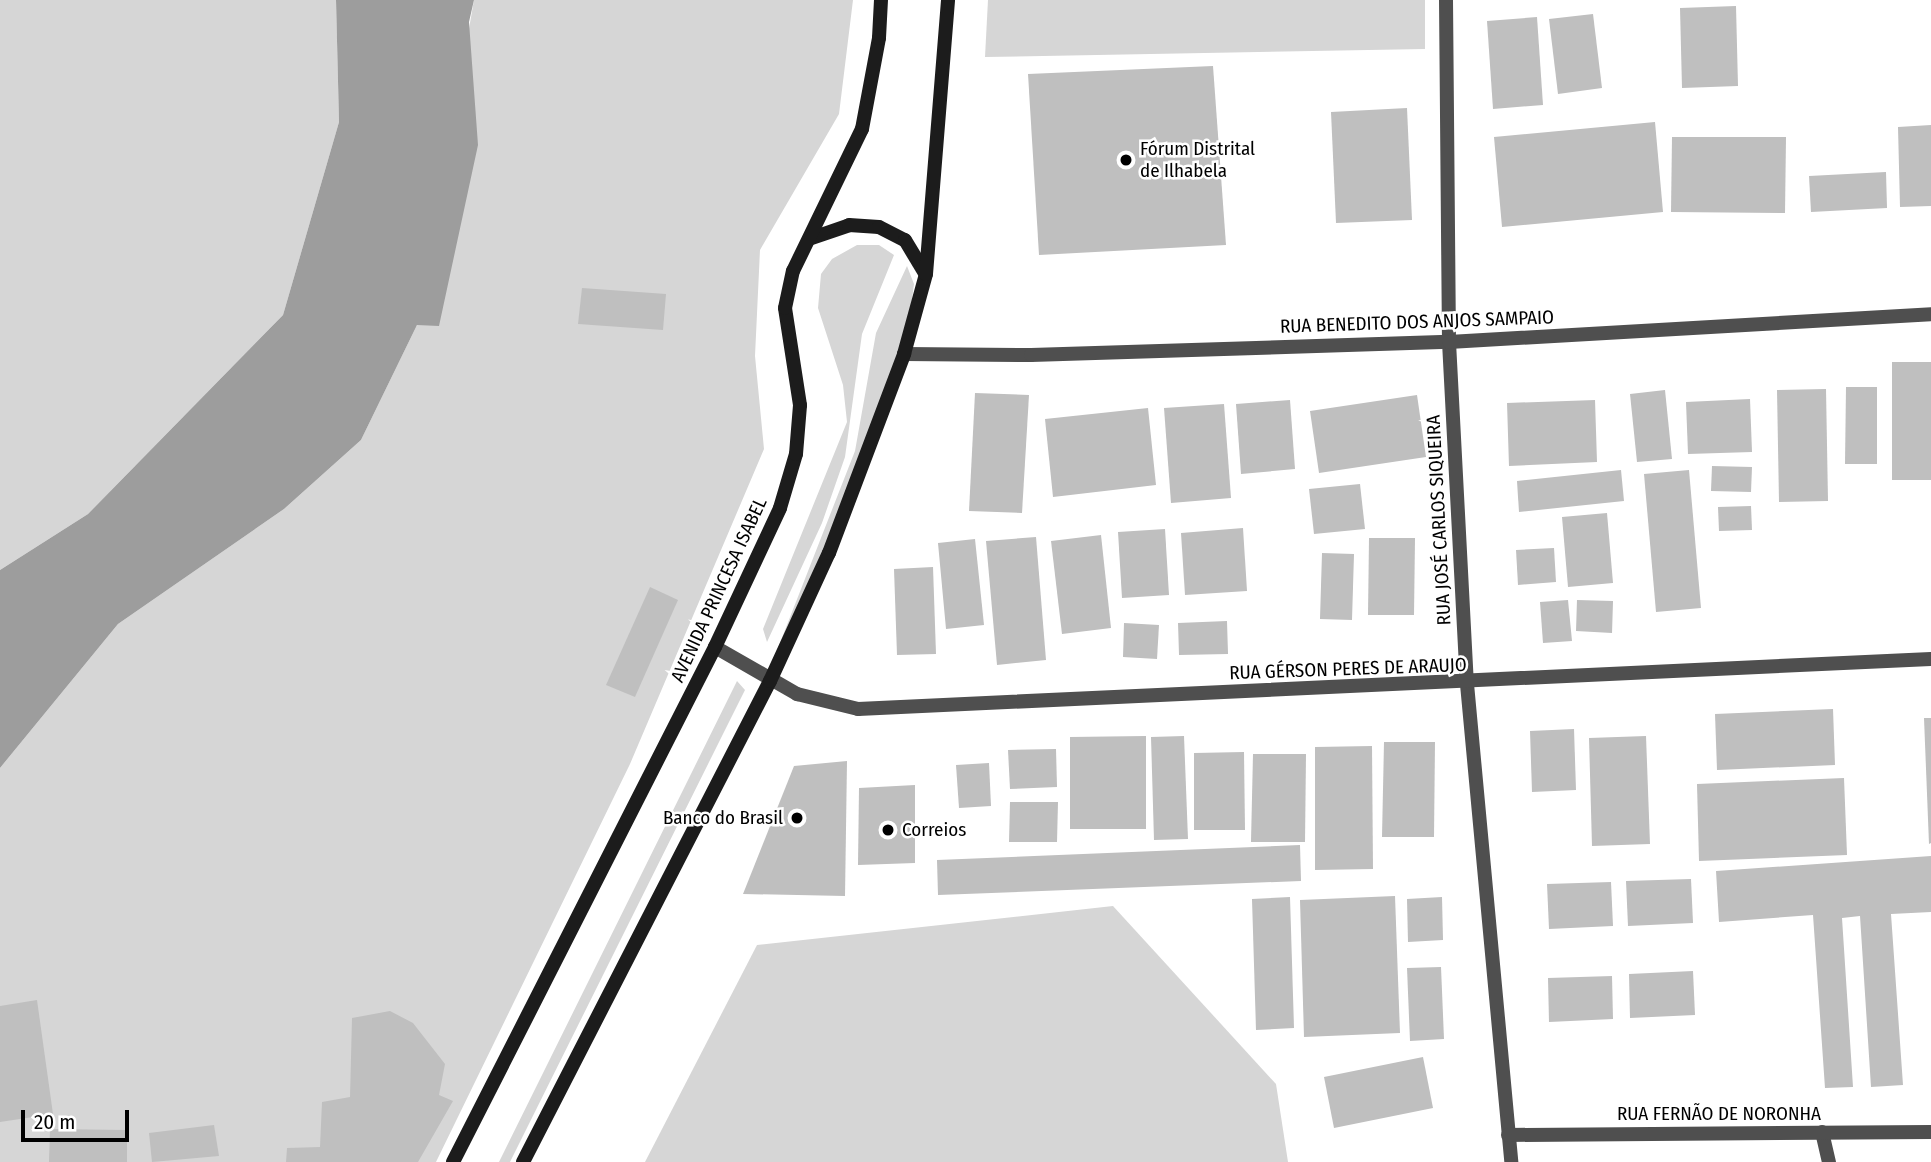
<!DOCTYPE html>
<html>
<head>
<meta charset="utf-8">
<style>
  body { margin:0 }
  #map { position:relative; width:1931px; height:1162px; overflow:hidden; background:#fff; font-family:"Fira Sans Condensed",sans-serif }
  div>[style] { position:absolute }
  .green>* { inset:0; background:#d6d6d6 }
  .water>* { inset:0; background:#9d9d9d }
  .building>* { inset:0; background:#bfbfbf }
  .street>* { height:14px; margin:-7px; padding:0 7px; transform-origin:7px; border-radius:7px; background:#4f4f4f }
  .secondary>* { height:14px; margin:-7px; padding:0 7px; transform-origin:7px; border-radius:7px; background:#1c1c1c }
  .dots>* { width:19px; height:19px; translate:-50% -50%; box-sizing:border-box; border:4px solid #fff; border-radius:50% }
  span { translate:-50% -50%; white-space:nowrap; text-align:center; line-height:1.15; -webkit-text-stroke:5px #fff; paint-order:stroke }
  .poi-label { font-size:19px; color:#000 }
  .left { translate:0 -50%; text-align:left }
  .right { translate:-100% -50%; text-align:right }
  .street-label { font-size:19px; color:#000 }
  .scale { position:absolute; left:21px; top:1110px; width:108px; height:32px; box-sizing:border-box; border:4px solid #000; border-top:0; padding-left:9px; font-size:21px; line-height:24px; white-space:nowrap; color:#000; -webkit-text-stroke:5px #fff; paint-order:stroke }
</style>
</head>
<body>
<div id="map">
  <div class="green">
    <i style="clip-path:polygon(0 0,336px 0,339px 122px,283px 315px,88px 514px,0 570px)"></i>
    <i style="clip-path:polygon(474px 0,853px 0,839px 114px,760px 250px,755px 356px,764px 449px,630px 764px,436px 1162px,0 1162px,0 768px,118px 624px,284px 509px,361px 440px,417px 325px)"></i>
    <i style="clip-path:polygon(988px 0,1425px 0,1425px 49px,985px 57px)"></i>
    <i style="clip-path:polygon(857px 245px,879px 245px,894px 255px,862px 334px,845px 457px,822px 523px,767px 642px,763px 629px,847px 422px,843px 385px,818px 308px,821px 274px,832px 259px)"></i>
    <i style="clip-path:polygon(907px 266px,914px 284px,908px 330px,786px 659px,776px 653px,855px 451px,876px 333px)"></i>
    <i style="clip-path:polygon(737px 681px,745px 690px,723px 734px,510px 1162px,499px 1162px)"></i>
    <i style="clip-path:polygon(1113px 906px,1276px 1084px,1288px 1162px,645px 1162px,757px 945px)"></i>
  </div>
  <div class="water">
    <i style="clip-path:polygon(336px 0,474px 0,469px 22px,478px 145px,439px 326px,417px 325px,361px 440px,284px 509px,118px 624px,0 768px,0 570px,88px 514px,283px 315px,339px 122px)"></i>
  </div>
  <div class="building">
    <i style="clip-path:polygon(1736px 6px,1738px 86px,1682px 88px,1680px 8px)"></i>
    <i style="clip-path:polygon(1593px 14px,1602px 88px,1558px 94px,1549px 19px)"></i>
    <i style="clip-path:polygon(1537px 17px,1543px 105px,1493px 109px,1487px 21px)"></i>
    <i style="clip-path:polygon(1213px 66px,1226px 245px,1039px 255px,1028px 74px)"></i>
    <i style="clip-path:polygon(1407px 108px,1412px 220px,1336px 223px,1331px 112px)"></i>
    <i style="clip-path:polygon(1655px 122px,1663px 212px,1502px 227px,1494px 137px)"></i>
    <i style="clip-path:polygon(1931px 125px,1931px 206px,1900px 207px,1898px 127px)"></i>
    <i style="clip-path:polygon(1672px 137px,1786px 137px,1785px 213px,1671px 212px)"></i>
    <i style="clip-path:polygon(1886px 172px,1887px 208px,1811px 212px,1809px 176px)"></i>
    <i style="clip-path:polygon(582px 288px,666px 294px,663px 330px,578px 324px)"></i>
    <i style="clip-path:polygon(1892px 362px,1931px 362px,1931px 480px,1892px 480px)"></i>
    <i style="clip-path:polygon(1846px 387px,1877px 387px,1877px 464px,1845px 464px)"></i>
    <i style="clip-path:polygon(1826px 389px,1828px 501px,1779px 502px,1777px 390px)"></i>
    <i style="clip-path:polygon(1665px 390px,1672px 459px,1637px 462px,1630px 394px)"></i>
    <i style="clip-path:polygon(975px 393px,1029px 395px,1022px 513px,969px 511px)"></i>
    <i style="clip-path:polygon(1417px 395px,1426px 457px,1319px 473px,1310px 411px)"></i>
    <i style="clip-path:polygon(1750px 399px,1752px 452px,1688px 454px,1686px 402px)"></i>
    <i style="clip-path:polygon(1290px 400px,1295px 469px,1241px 474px,1236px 404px)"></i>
    <i style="clip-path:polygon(1595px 400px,1597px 462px,1509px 466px,1507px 403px)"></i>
    <i style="clip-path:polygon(1224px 404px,1231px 498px,1171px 503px,1164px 408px)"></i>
    <i style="clip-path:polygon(1148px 408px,1156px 485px,1053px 497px,1045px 419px)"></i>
    <i style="clip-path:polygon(1712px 466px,1752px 467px,1751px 492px,1711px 491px)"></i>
    <i style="clip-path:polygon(1621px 470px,1624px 501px,1519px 512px,1517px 481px)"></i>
    <i style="clip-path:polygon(1689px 470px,1701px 608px,1656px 612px,1644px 474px)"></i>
    <i style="clip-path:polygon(1360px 484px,1365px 529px,1314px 534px,1309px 489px)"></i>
    <i style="clip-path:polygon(1751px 506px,1752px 530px,1719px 531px,1718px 507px)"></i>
    <i style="clip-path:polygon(1607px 513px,1613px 583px,1568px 587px,1562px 517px)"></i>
    <i style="clip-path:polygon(1243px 528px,1247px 591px,1185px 595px,1181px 533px)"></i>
    <i style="clip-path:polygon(1165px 529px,1169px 595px,1122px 598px,1118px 532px)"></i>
    <i style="clip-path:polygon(1101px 535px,1111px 628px,1062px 634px,1051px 541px)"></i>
    <i style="clip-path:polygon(1036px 537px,1046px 660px,997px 665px,986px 541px)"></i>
    <i style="clip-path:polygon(1369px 538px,1415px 538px,1414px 615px,1368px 615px)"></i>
    <i style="clip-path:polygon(975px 539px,984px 625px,946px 629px,938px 543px)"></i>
    <i style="clip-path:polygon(1554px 548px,1556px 582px,1518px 585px,1516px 550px)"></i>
    <i style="clip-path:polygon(1322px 553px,1354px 554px,1352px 620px,1320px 619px)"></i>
    <i style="clip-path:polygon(933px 567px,936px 654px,897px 655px,894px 569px)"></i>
    <i style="clip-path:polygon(650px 587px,678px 600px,635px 697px,606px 685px)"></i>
    <i style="clip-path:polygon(1568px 600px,1572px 641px,1543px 643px,1540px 602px)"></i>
    <i style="clip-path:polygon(1577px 600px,1613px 601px,1612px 633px,1576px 631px)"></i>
    <i style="clip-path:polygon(1227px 621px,1228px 654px,1179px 655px,1178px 623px)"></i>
    <i style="clip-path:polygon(1124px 623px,1159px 625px,1157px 659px,1123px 657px)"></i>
    <i style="clip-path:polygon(1833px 709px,1835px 765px,1717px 770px,1715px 714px)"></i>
    <i style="clip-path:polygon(1924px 718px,1931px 718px,1931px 843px,1929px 844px)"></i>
    <i style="clip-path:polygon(1574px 729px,1576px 790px,1532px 792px,1530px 731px)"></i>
    <i style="clip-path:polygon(1146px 736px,1146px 829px,1070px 829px,1070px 737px)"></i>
    <i style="clip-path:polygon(1184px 736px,1188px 839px,1154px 840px,1151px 737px)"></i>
    <i style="clip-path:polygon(1646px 736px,1650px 844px,1592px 846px,1589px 738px)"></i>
    <i style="clip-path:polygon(1384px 742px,1435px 742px,1434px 837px,1382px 837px)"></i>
    <i style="clip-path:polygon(1372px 746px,1373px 869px,1315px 870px,1315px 747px)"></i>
    <i style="clip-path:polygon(1056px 749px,1057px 787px,1010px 789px,1008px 750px)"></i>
    <i style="clip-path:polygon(1244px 752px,1245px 830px,1194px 830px,1194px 753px)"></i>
    <i style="clip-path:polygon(1253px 754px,1306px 754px,1305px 842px,1251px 842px)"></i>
    <i style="clip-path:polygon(847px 761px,845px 896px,743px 894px,794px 766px)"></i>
    <i style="clip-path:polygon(989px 763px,991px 806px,959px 808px,956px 765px)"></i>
    <i style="clip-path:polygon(1844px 778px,1847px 855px,1699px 861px,1697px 784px)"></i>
    <i style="clip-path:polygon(915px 785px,915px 863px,858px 865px,859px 788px)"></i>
    <i style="clip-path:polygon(1010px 802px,1058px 802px,1057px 842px,1009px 842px)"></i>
    <i style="clip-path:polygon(1300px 845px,1301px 881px,938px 895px,937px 860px)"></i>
    <i style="clip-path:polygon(1931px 856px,1931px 912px,1891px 914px,1903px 1085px,1871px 1087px,1860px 916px,1842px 918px,1853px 1087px,1825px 1088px,1813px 915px,1719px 922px,1716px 871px)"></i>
    <i style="clip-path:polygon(1691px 879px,1693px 923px,1628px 926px,1626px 881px)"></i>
    <i style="clip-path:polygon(1611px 882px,1613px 926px,1549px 929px,1547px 884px)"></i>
    <i style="clip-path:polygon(1395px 896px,1400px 1033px,1304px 1037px,1300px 900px)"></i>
    <i style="clip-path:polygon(1290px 897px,1294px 1028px,1256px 1030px,1252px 899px)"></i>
    <i style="clip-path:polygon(1442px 897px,1443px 940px,1408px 942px,1407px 899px)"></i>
    <i style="clip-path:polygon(1441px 967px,1444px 1039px,1410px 1041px,1407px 968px)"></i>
    <i style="clip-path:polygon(1693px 971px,1695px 1015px,1630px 1018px,1629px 974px)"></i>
    <i style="clip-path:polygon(1612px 976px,1613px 1019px,1549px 1022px,1548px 978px)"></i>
    <i style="clip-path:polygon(37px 1000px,53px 1114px,0 1122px,0 1006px)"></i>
    <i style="clip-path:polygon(390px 1011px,413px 1023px,445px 1064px,439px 1095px,453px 1101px,418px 1162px,286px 1162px,287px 1148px,320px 1147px,322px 1102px,350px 1097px,352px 1018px)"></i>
    <i style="clip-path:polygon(1423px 1057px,1433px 1108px,1334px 1128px,1324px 1077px)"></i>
    <i style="clip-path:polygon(214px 1125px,219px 1156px,152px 1162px,149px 1133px)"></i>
    <i style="clip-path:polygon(50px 1129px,127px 1130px,127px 1162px,49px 1162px)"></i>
  </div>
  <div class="street">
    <i style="left:1446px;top:0;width:342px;rotate:89.5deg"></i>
    <i style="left:1449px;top:342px;width:342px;rotate:87deg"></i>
    <i style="left:1467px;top:684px;width:480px;rotate:84.7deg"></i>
    <i style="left:904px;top:354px;width:127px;rotate:0.5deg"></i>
    <i style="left:1031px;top:355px;width:418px;rotate:-1.8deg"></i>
    <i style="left:1449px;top:342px;width:483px;rotate:-3.3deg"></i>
    <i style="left:715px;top:647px;width:95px;rotate:29.8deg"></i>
    <i style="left:797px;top:694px;width:63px;rotate:13.8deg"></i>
    <i style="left:858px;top:709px;width:1074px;rotate:-2.67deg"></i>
    <i style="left:1822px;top:1132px;width:31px;rotate:77deg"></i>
    <i style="left:1508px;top:1135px;width:423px;rotate:-0.4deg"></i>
  </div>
  <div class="secondary">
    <i style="left:812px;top:238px;width:39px;rotate:-19deg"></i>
    <i style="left:849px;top:225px;width:30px;rotate:4deg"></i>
    <i style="left:879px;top:227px;width:29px;rotate:27deg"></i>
    <i style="left:905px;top:240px;width:39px;rotate:59deg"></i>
    <i style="left:453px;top:1162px;width:578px;rotate:-63.04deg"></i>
    <i style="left:715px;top:647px;width:153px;rotate:-64.9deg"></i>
    <i style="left:780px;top:508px;width:56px;rotate:-73.5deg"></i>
    <i style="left:796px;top:454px;width:49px;rotate:-85.3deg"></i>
    <i style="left:800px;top:405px;width:98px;rotate:-98.8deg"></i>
    <i style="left:785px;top:308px;width:38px;rotate:-78deg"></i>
    <i style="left:793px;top:271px;width:158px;rotate:-64.1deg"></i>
    <i style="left:862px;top:129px;width:93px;rotate:-79.4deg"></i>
    <i style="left:879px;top:38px;width:38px;rotate:-87deg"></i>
    <i style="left:523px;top:1162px;width:541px;rotate:-62.82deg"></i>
    <i style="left:770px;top:681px;width:141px;rotate:-65.3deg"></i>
    <i style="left:829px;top:553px;width:213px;rotate:-69.3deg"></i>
    <i style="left:904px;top:354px;width:83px;rotate:-74.6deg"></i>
    <i style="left:926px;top:274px;width:275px;rotate:-85.4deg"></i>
  </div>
  <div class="dots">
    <i style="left:1126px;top:160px;background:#000"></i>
    <i style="left:797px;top:818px;background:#000"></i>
    <i style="left:888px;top:830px;background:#000"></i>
  </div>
  <div class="poi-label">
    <span class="left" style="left:1140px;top:160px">Fórum Distrital<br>de Ilhabela</span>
    <span class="right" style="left:783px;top:818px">Banco do Brasil</span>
    <span class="left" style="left:902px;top:830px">Correios</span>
  </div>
  <div class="street-label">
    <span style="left:1417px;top:322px;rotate:-2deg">RUA BENEDITO DOS ANJOS SAMPAIO</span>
    <span style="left:1439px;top:520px;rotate:-93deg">RUA JOSÉ CARLOS SIQUEIRA</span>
    <span style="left:719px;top:590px;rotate:-65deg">AVENIDA PRINCESA ISABEL</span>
    <span style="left:1348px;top:669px;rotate:-2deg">RUA GÉRSON PERES DE ARAUJO</span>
    <span style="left:1719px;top:1114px">RUA FERNÃO DE NORONHA</span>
  </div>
  <div class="scale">20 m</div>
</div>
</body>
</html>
